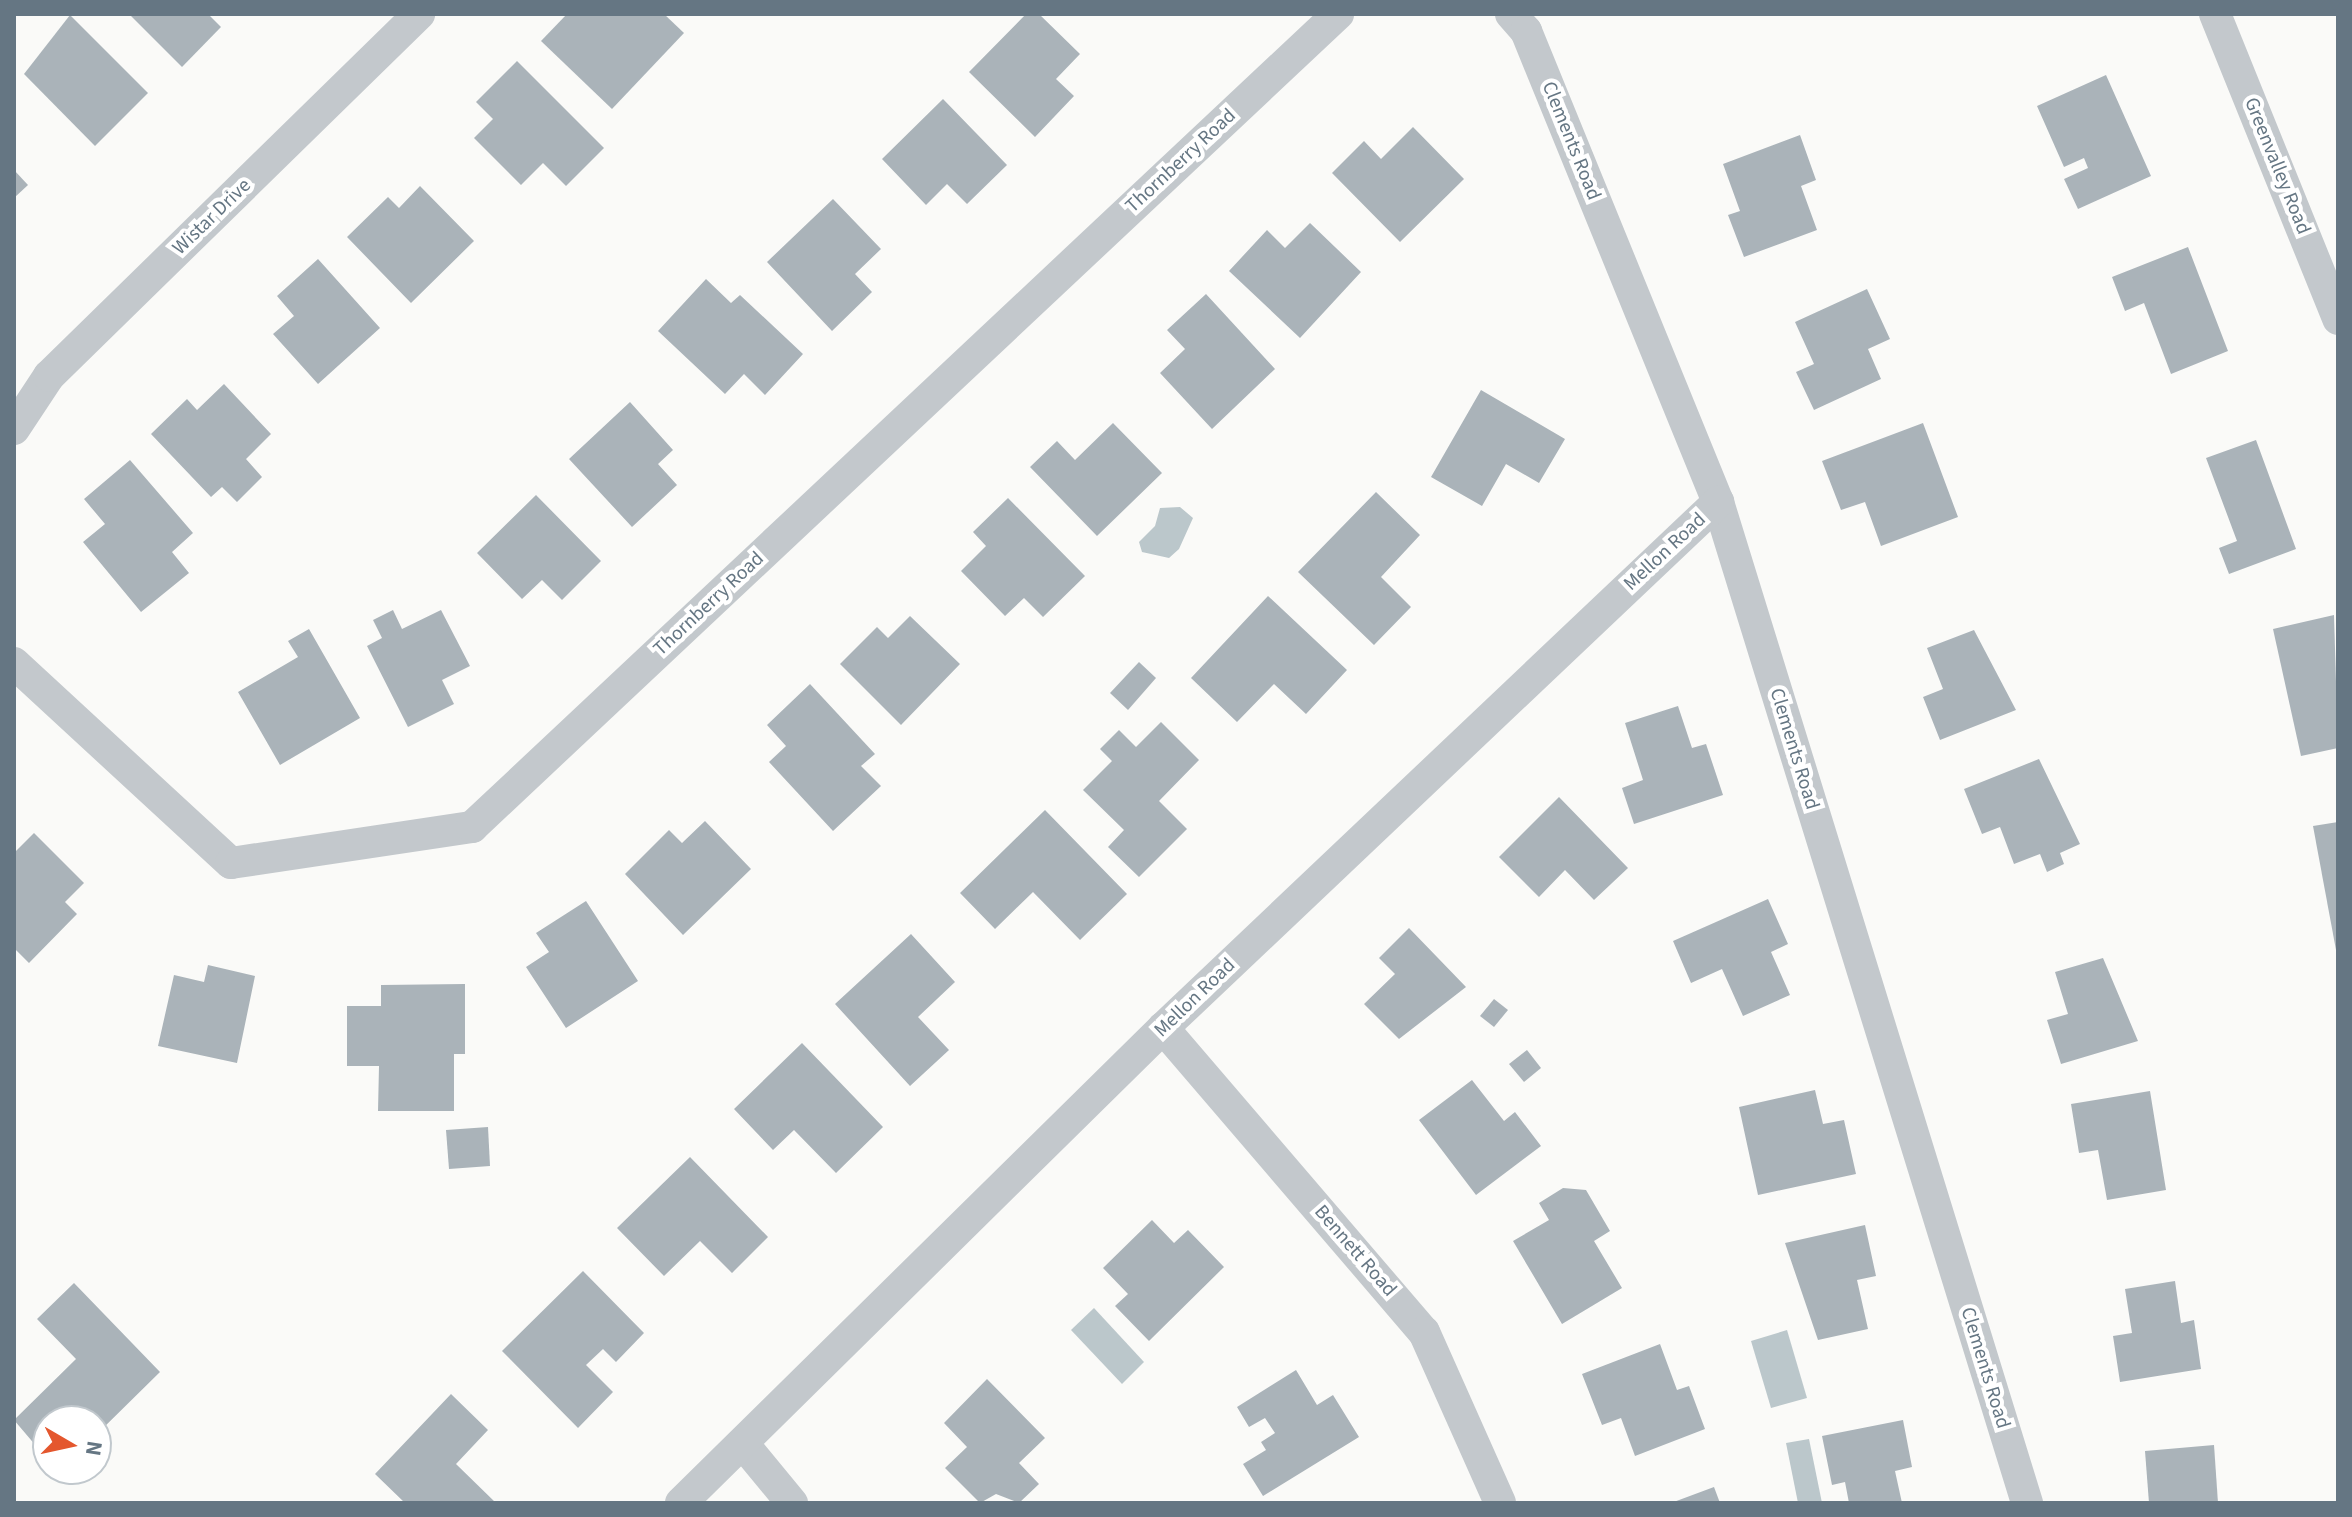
<!DOCTYPE html>
<html>
<head>
<meta charset="utf-8">
<style>
  body { margin:0 }
  #map { position:relative; width:2352px; height:1517px; overflow:hidden; background:#fafaf8; font-family:"Source Sans 3",sans-serif }
  div>[style] { position:absolute }
  .water>* { inset:0; background:#bbc7cb }
  .building>* { inset:0; background:#aab3b9 }
  .minor>* { height:32px; margin:-16px; padding:0 16px; transform-origin:16px; border-radius:16px; background:#c3c8cc }
  span { translate:-50% -50%; white-space:nowrap; text-align:center; line-height:1.15; -webkit-text-stroke:8px #fff; paint-order:stroke }
  .street-label { font-size:20px; color:#657683 }
  .frame { position:absolute; inset:0; border:16px solid #657683; pointer-events:none }
  .north { position:absolute; left:32px; top:1405px; width:80px; height:80px; box-sizing:border-box; background:#fff; border:2px solid #c1c8cd; border-radius:50%; rotate:99deg; font-size:22px; font-weight:700; line-height:32px; text-align:center; color:#657683 }
  .north::after { content:''; display:block; margin:auto; width:28px; height:36px; background:#e4572e; clip-path:polygon(50% 0,100% 100%,50% 72%,0 100%) }
</style>
</head>
<body>
<div id="map">
  <div class="water">
    <i style="clip-path:polygon(1180px 507px,1193px 518px,1179px 549px,1169px 558px,1142px 552px,1139px 542px,1155px 526px,1160px 508px)"></i>
    <i style="clip-path:polygon(1094px 1308px,1144px 1362px,1122px 1384px,1071px 1330px)"></i>
    <i style="clip-path:polygon(1787px 1330px,1807px 1398px,1771px 1408px,1751px 1341px)"></i>
    <i style="clip-path:polygon(1809px 1439px,1822px 1503px,1798px 1503px,1786px 1443px)"></i>
  </div>
  <div class="building">
    <i style="clip-path:polygon(129px 14px,208px 14px,221px 27px,182px 67px)"></i>
    <i style="clip-path:polygon(567px 14px,664px 14px,684px 33px,612px 109px,541px 41px)"></i>
    <i style="clip-path:polygon(1026px 14px,1039px 14px,1080px 54px,1056px 79px,1074px 96px,1035px 137px,969px 72px)"></i>
    <i style="clip-path:polygon(70px 15px,148px 93px,95px 146px,24px 74px)"></i>
    <i style="clip-path:polygon(517px 61px,604px 148px,566px 186px,543px 163px,521px 185px,474px 138px,493px 119px,476px 102px)"></i>
    <i style="clip-path:polygon(2106px 75px,2151px 176px,2078px 209px,2064px 179px,2088px 168px,2084px 158px,2064px 167px,2037px 106px)"></i>
    <i style="clip-path:polygon(943px 99px,1007px 165px,967px 204px,947px 184px,926px 205px,882px 159px)"></i>
    <i style="clip-path:polygon(1413px 127px,1464px 179px,1400px 242px,1332px 173px,1364px 141px,1381px 159px)"></i>
    <i style="clip-path:polygon(1800px 135px,1816px 180px,1801px 186px,1817px 230px,1744px 257px,1728px 215px,1740px 211px,1723px 164px)"></i>
    <i style="clip-path:polygon(14px 170px,28px 185px,14px 198px)"></i>
    <i style="clip-path:polygon(420px 186px,474px 241px,411px 303px,347px 237px,388px 197px,399px 208px)"></i>
    <i style="clip-path:polygon(833px 199px,881px 249px,855px 274px,872px 292px,832px 331px,767px 262px)"></i>
    <i style="clip-path:polygon(1310px 223px,1361px 272px,1300px 338px,1229px 271px,1267px 230px,1285px 248px)"></i>
    <i style="clip-path:polygon(2188px 247px,2228px 351px,2171px 374px,2144px 303px,2125px 311px,2112px 277px)"></i>
    <i style="clip-path:polygon(318px 259px,380px 328px,318px 384px,273px 334px,294px 316px,277px 296px)"></i>
    <i style="clip-path:polygon(706px 279px,731px 303px,740px 295px,803px 354px,765px 395px,744px 374px,725px 394px,658px 331px)"></i>
    <i style="clip-path:polygon(1867px 289px,1890px 339px,1868px 349px,1881px 379px,1814px 410px,1796px 372px,1814px 364px,1795px 322px)"></i>
    <i style="clip-path:polygon(1206px 294px,1275px 369px,1212px 429px,1160px 373px,1185px 349px,1167px 330px)"></i>
    <i style="clip-path:polygon(224px 384px,271px 434px,246px 459px,262px 477px,237px 502px,222px 487px,211px 497px,151px 434px,187px 399px,197px 410px)"></i>
    <i style="clip-path:polygon(1481px 390px,1565px 439px,1539px 483px,1506px 464px,1482px 506px,1431px 477px)"></i>
    <i style="clip-path:polygon(630px 402px,673px 450px,658px 464px,677px 485px,632px 527px,569px 459px)"></i>
    <i style="clip-path:polygon(1113px 423px,1162px 473px,1097px 536px,1030px 467px,1057px 441px,1075px 460px)"></i>
    <i style="clip-path:polygon(1923px 423px,1958px 517px,1881px 546px,1865px 502px,1841px 510px,1822px 461px)"></i>
    <i style="clip-path:polygon(2256px 440px,2296px 549px,2229px 574px,2219px 548px,2237px 541px,2206px 458px)"></i>
    <i style="clip-path:polygon(130px 460px,193px 533px,172px 552px,189px 573px,141px 612px,83px 542px,105px 524px,84px 499px)"></i>
    <i style="clip-path:polygon(1376px 492px,1420px 535px,1381px 577px,1411px 607px,1374px 645px,1298px 572px)"></i>
    <i style="clip-path:polygon(536px 495px,601px 561px,562px 600px,542px 580px,522px 599px,477px 553px)"></i>
    <i style="clip-path:polygon(1008px 498px,1085px 576px,1043px 617px,1024px 598px,1005px 616px,961px 571px,986px 546px,973px 532px)"></i>
    <i style="clip-path:polygon(1268px 596px,1347px 670px,1306px 714px,1274px 684px,1237px 722px,1191px 678px)"></i>
    <i style="clip-path:polygon(393px 610px,402px 629px,441px 610px,470px 666px,442px 680px,454px 704px,408px 727px,367px 646px,382px 638px,373px 620px)"></i>
    <i style="clip-path:polygon(2334px 615px,2338px 748px,2301px 756px,2273px 629px)"></i>
    <i style="clip-path:polygon(910px 616px,960px 664px,901px 725px,840px 664px,877px 627px,888px 638px)"></i>
    <i style="clip-path:polygon(309px 629px,360px 718px,280px 765px,238px 692px,298px 657px,288px 641px)"></i>
    <i style="clip-path:polygon(1974px 630px,2016px 710px,1940px 740px,1923px 697px,1943px 689px,1927px 648px)"></i>
    <i style="clip-path:polygon(1139px 662px,1156px 678px,1128px 710px,1110px 693px)"></i>
    <i style="clip-path:polygon(810px 684px,875px 754px,861px 766px,881px 786px,833px 831px,769px 762px,786px 746px,767px 725px)"></i>
    <i style="clip-path:polygon(1678px 706px,1692px 748px,1706px 744px,1723px 795px,1634px 824px,1622px 788px,1643px 780px,1625px 723px)"></i>
    <i style="clip-path:polygon(1161px 722px,1199px 760px,1159px 801px,1187px 829px,1139px 877px,1108px 847px,1124px 830px,1083px 790px,1112px 761px,1100px 749px,1119px 730px,1136px 747px)"></i>
    <i style="clip-path:polygon(2039px 759px,2080px 844px,2060px 853px,2064px 864px,2047px 872px,2040px 854px,2014px 864px,2000px 827px,1982px 834px,1964px 789px)"></i>
    <i style="clip-path:polygon(1559px 797px,1628px 868px,1594px 900px,1565px 870px,1539px 897px,1499px 857px)"></i>
    <i style="clip-path:polygon(1045px 810px,1127px 894px,1080px 940px,1033px 892px,995px 929px,960px 893px)"></i>
    <i style="clip-path:polygon(705px 821px,751px 869px,683px 935px,625px 874px,669px 830px,682px 843px)"></i>
    <i style="clip-path:polygon(2338px 822px,2338px 950px,2336px 950px,2313px 826px)"></i>
    <i style="clip-path:polygon(34px 833px,84px 883px,65px 902px,77px 914px,29px 963px,14px 948px,14px 853px)"></i>
    <i style="clip-path:polygon(1768px 899px,1788px 944px,1771px 952px,1790px 995px,1743px 1016px,1722px 969px,1691px 983px,1673px 941px)"></i>
    <i style="clip-path:polygon(586px 901px,638px 981px,566px 1028px,526px 967px,549px 952px,536px 933px)"></i>
    <i style="clip-path:polygon(1409px 928px,1466px 987px,1399px 1039px,1364px 1004px,1395px 974px,1379px 958px)"></i>
    <i style="clip-path:polygon(911px 934px,955px 982px,918px 1017px,949px 1050px,910px 1086px,835px 1004px)"></i>
    <i style="clip-path:polygon(2103px 958px,2138px 1041px,2061px 1064px,2047px 1020px,2068px 1014px,2055px 972px)"></i>
    <i style="clip-path:polygon(208px 965px,255px 976px,237px 1063px,158px 1046px,174px 975px,204px 982px)"></i>
    <i style="clip-path:polygon(465px 984px,465px 1054px,454px 1054px,454px 1111px,378px 1111px,379px 1066px,347px 1066px,347px 1006px,381px 1006px,381px 985px)"></i>
    <i style="clip-path:polygon(1494px 999px,1508px 1010px,1494px 1027px,1480px 1016px)"></i>
    <i style="clip-path:polygon(802px 1043px,883px 1127px,836px 1173px,794px 1130px,773px 1150px,734px 1109px)"></i>
    <i style="clip-path:polygon(1527px 1050px,1541px 1068px,1524px 1082px,1509px 1064px)"></i>
    <i style="clip-path:polygon(1472px 1080px,1504px 1121px,1515px 1112px,1541px 1146px,1476px 1195px,1419px 1120px)"></i>
    <i style="clip-path:polygon(1815px 1090px,1823px 1124px,1844px 1120px,1856px 1174px,1758px 1195px,1739px 1107px)"></i>
    <i style="clip-path:polygon(2150px 1091px,2166px 1190px,2107px 1200px,2098px 1150px,2079px 1153px,2071px 1104px)"></i>
    <i style="clip-path:polygon(488px 1127px,490px 1166px,449px 1169px,446px 1130px)"></i>
    <i style="clip-path:polygon(690px 1157px,768px 1237px,732px 1273px,700px 1241px,664px 1276px,617px 1228px)"></i>
    <i style="clip-path:polygon(1563px 1188px,1586px 1190px,1610px 1231px,1594px 1241px,1622px 1288px,1562px 1324px,1513px 1241px,1549px 1220px,1539px 1203px)"></i>
    <i style="clip-path:polygon(1152px 1220px,1174px 1243px,1188px 1230px,1224px 1267px,1149px 1341px,1115px 1306px,1128px 1294px,1103px 1268px)"></i>
    <i style="clip-path:polygon(1865px 1225px,1876px 1276px,1857px 1280px,1868px 1329px,1818px 1340px,1785px 1243px)"></i>
    <i style="clip-path:polygon(583px 1271px,644px 1333px,616px 1362px,603px 1349px,586px 1365px,613px 1392px,578px 1428px,502px 1351px)"></i>
    <i style="clip-path:polygon(2175px 1281px,2181px 1323px,2194px 1320px,2201px 1369px,2120px 1382px,2113px 1336px,2132px 1333px,2125px 1289px)"></i>
    <i style="clip-path:polygon(74px 1283px,160px 1372px,96px 1435px,96px 1421px,48px 1421px,48px 1460px,14px 1420px,76px 1359px,37px 1319px)"></i>
    <i style="clip-path:polygon(1660px 1344px,1677px 1390px,1689px 1386px,1705px 1429px,1635px 1456px,1621px 1418px,1602px 1425px,1582px 1374px)"></i>
    <i style="clip-path:polygon(1296px 1370px,1317px 1405px,1333px 1395px,1359px 1437px,1263px 1496px,1243px 1464px,1266px 1450px,1261px 1442px,1275px 1433px,1265px 1418px,1249px 1427px,1237px 1407px)"></i>
    <i style="clip-path:polygon(987px 1379px,1045px 1438px,1019px 1463px,1039px 1484px,1019px 1503px,996px 1494px,980px 1503px,945px 1468px,967px 1447px,944px 1423px)"></i>
    <i style="clip-path:polygon(451px 1394px,488px 1430px,456px 1464px,496px 1503px,405px 1503px,375px 1474px)"></i>
    <i style="clip-path:polygon(1903px 1420px,1912px 1467px,1895px 1471px,1902px 1503px,1849px 1503px,1845px 1482px,1832px 1485px,1822px 1436px)"></i>
    <i style="clip-path:polygon(2214px 1445px,2218px 1503px,2149px 1503px,2145px 1451px)"></i>
    <i style="clip-path:polygon(1714px 1487px,1720px 1503px,1671px 1503px)"></i>
  </div>
  <div class="minor">
    <i style="left:1511px;top:14px;width:23px;rotate:49deg"></i>
    <i style="left:1526px;top:31px;width:509px;rotate:67.82deg"></i>
    <i style="left:1718px;top:502px;width:1048px;rotate:72.84deg"></i>
    <i style="left:2215px;top:14px;width:329px;rotate:68deg"></i>
    <i style="left:14px;top:429px;width:64px;rotate:-56.6deg"></i>
    <i style="left:49px;top:376px;width:518px;rotate:-44.37deg"></i>
    <i style="left:14px;top:663px;width:295px;rotate:42.7deg"></i>
    <i style="left:231px;top:863px;width:244px;rotate:-8.5deg"></i>
    <i style="left:472px;top:827px;width:1188px;rotate:-43.19deg"></i>
    <i style="left:1163px;top:1028px;width:401px;rotate:49.4deg"></i>
    <i style="left:1424px;top:1332px;width:187px;rotate:66deg"></i>
    <i style="left:745px;top:1446px;width:74px;rotate:50.5deg"></i>
    <i style="left:681px;top:1503px;width:677px;rotate:-44.58deg"></i>
    <i style="left:1163px;top:1028px;width:765px;rotate:-43.46deg"></i>
  </div>
  <div class="street-label">
    <span style="left:1571px;top:141px;rotate:68deg">Clements Road</span>
    <span style="left:1181px;top:161px;rotate:-43deg">Thornberry Road</span>
    <span style="left:2277px;top:166px;rotate:68deg">Greenvalley Road</span>
    <span style="left:212px;top:217px;rotate:-44deg">Wistar Drive</span>
    <span style="left:1665px;top:552px;rotate:-43deg">Mellon Road</span>
    <span style="left:709px;top:604px;rotate:-43deg">Thornberry Road</span>
    <span style="left:1794px;top:749px;rotate:73deg">Clements Road</span>
    <span style="left:1195px;top:998px;rotate:-44deg">Mellon Road</span>
    <span style="left:1355px;top:1251px;rotate:49deg">Bennett Road</span>
    <span style="left:1985px;top:1368px;rotate:73deg">Clements Road</span>
  </div>
  <div class="frame"></div>
  <div class="north">N</div>
</div>
</body>
</html>
